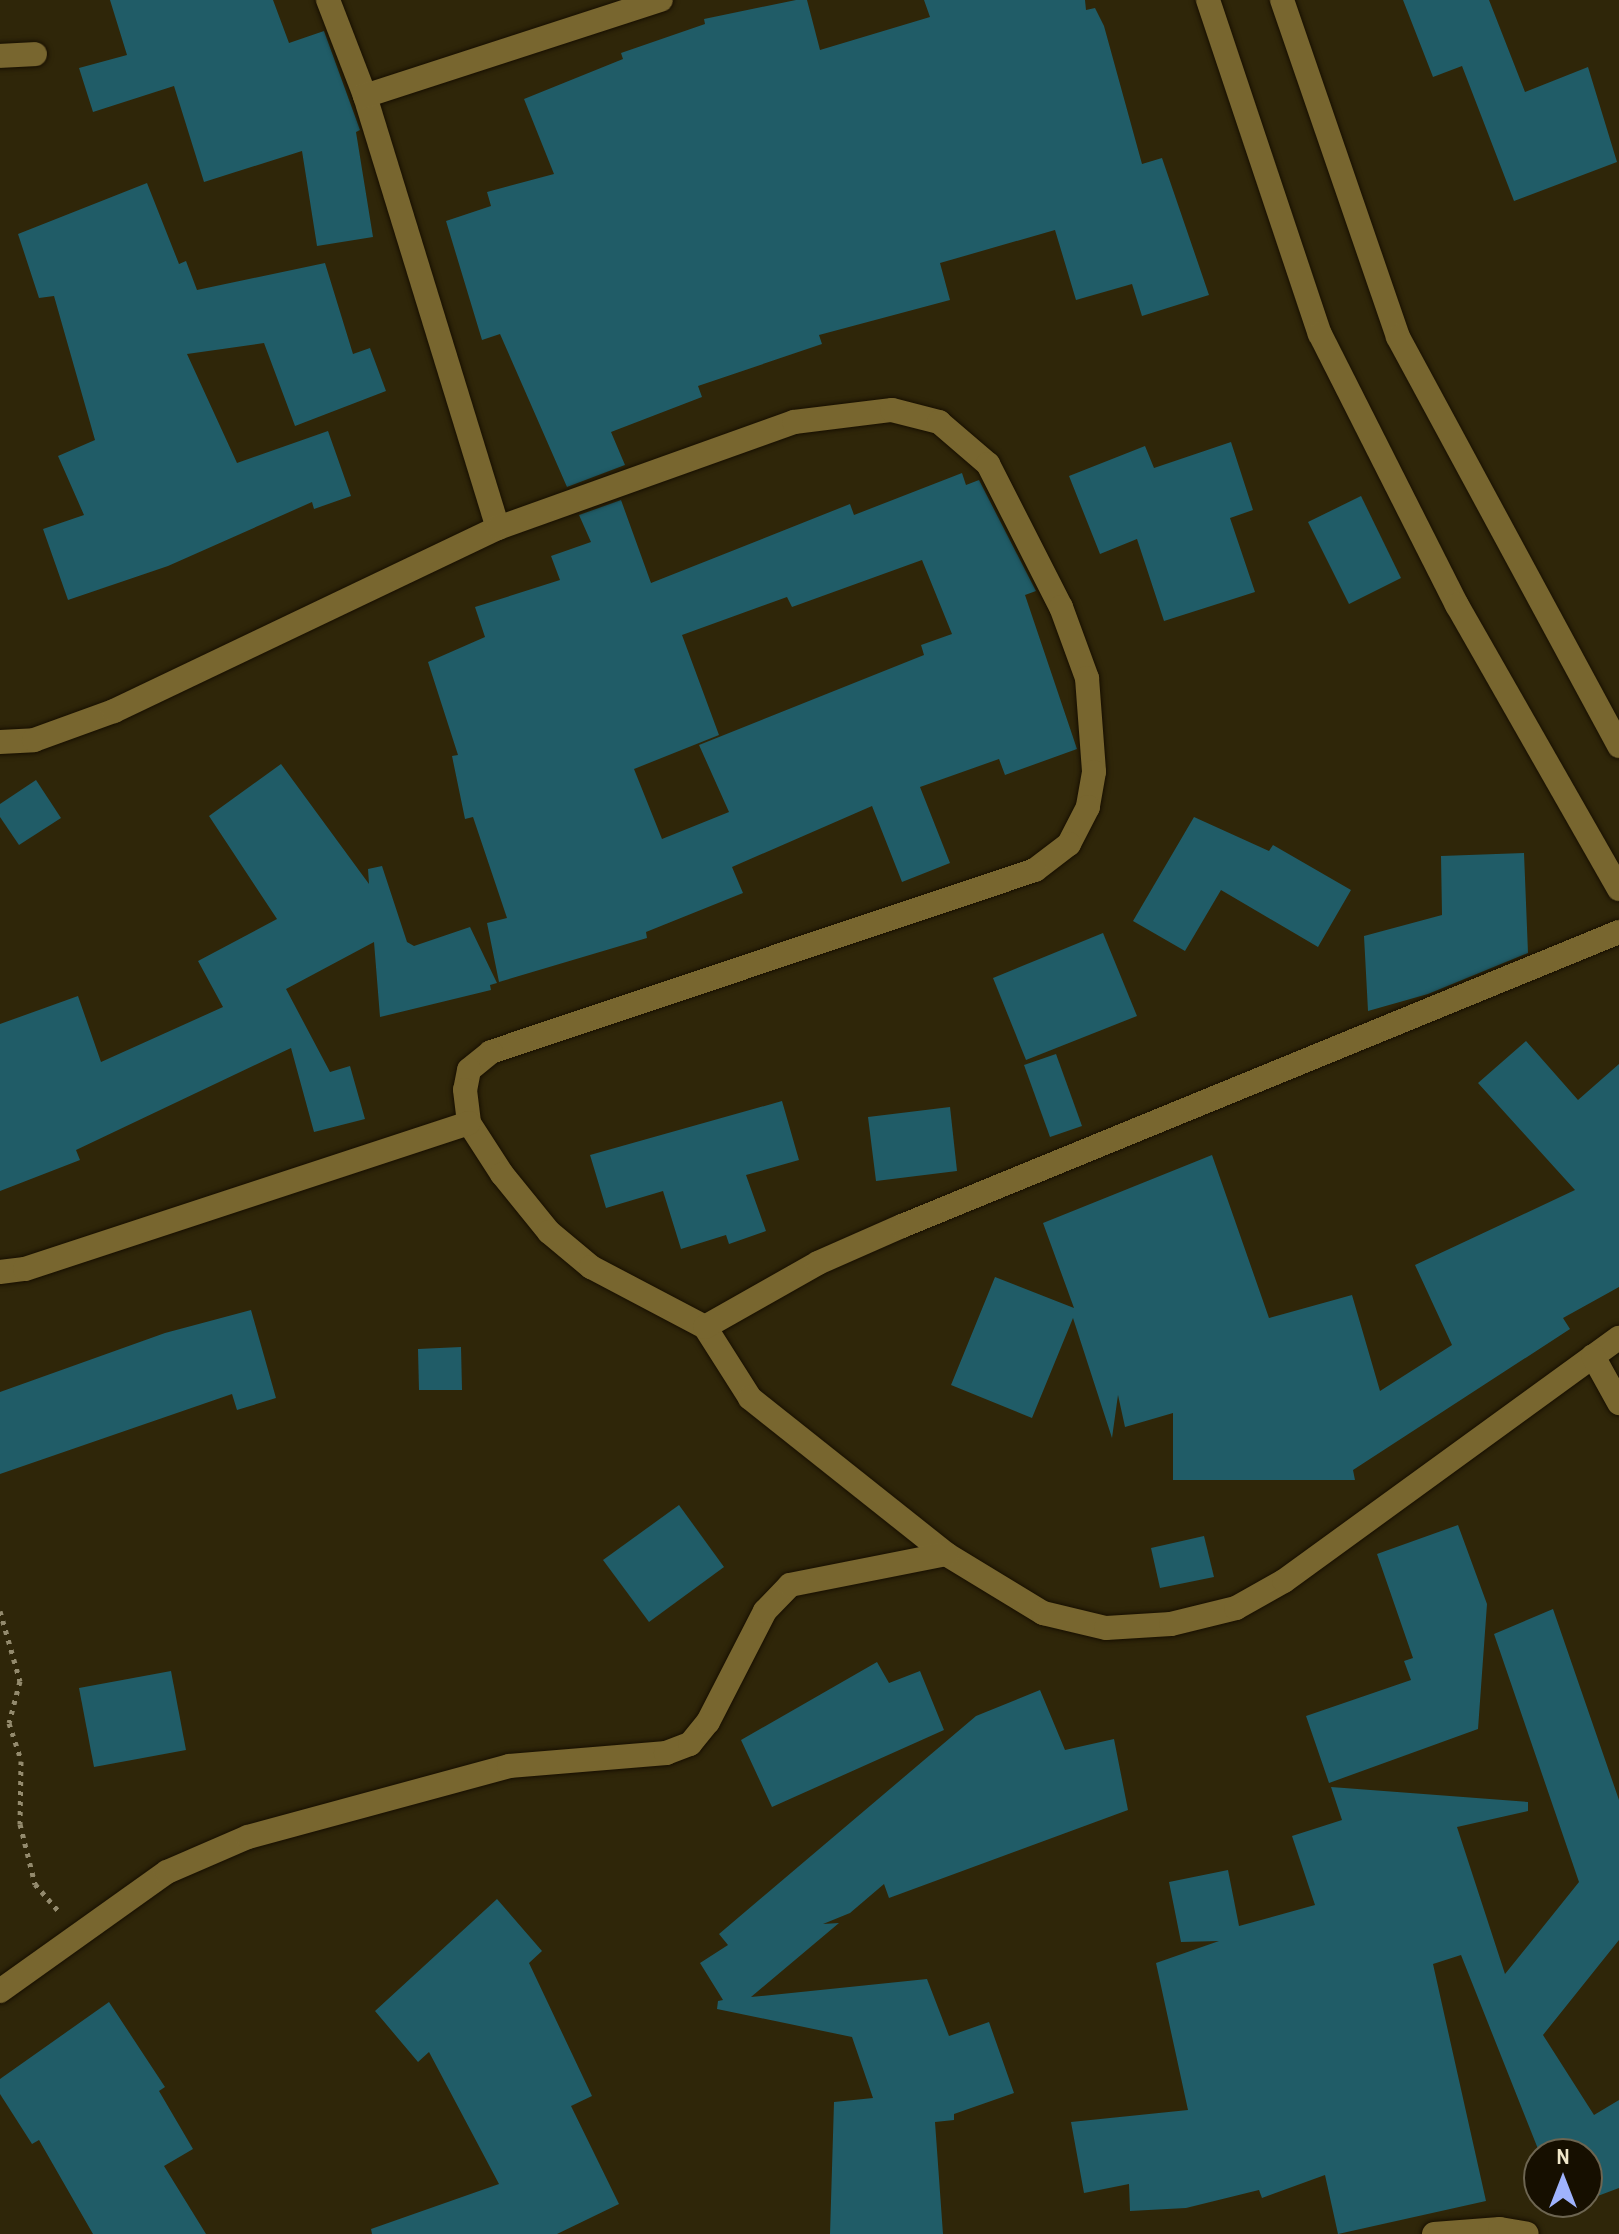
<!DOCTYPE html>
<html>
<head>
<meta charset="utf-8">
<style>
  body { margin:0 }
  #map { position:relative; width:1619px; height:2234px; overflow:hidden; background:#2f2609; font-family:"Archivo Narrow",sans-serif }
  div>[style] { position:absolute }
  .building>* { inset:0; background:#205c67 }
  .path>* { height:5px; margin-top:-2.5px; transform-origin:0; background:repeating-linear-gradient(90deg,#938a6d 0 4px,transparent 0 10px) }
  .roads { filter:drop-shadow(0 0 2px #170f00) drop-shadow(0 0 2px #170f00) }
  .street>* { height:24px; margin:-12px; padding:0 12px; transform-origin:12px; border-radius:12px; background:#78662f }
  .secondary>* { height:24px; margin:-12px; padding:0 12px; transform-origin:12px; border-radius:12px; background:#78662f }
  span { translate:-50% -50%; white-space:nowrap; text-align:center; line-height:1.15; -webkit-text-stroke:6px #160f00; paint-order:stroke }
  .north { position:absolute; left:1523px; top:2138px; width:80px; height:80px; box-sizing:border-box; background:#160f00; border:2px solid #6d6551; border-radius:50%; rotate:0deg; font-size:22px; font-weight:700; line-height:32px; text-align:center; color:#f0e7ca }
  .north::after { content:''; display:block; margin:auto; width:28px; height:36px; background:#9fb3fd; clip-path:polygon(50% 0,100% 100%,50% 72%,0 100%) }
</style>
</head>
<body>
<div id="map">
  <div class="building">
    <i style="clip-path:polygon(110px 0,273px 0,289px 43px,324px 31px,360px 130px,356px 132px,373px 237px,317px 246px,302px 151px,204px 182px,174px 86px,93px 112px,79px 68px,127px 55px)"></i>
    <i style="clip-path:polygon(796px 0,807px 0,820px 50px,930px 17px,924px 0,1085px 0,1086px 10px,1095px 8px,1104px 26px,1142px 164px,1162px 158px,1209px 295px,1142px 316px,1132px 284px,1076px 300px,1055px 230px,940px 263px,950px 300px,819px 335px,822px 344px,698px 386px,702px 397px,611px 432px,625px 465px,567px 487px,500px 334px,482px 340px,446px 221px,491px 206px,487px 192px,554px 174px,524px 99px,623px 59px,621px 53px,705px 24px,704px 19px)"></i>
    <i style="clip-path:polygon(1403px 0,1489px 0,1525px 92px,1588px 67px,1617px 162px,1514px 201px,1462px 66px,1433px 77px)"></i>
    <i style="clip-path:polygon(147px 183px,179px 264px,186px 261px,197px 290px,325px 263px,353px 354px,370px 348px,386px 391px,295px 426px,264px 343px,187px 354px,237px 463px,328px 431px,351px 496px,314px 509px,312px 502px,168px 566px,68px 600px,43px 529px,84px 515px,58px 456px,95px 440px,54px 296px,39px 298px,18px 234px)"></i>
    <i style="clip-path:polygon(1231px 442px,1253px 510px,1230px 518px,1255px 592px,1164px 621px,1137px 539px,1100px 554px,1069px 476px,1145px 446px,1154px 468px)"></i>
    <i style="clip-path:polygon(evenodd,962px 473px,966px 485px,979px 480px,1036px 591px,1025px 595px,1077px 749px,1005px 775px,999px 759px,920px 787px,950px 863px,902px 882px,872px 806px,732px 867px,743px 893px,646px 932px,647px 938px,499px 982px,487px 923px,507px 918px,473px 817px,465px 819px,452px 756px,458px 755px,428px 662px,485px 637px,475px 607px,560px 580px,551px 556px,591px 542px,579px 515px,621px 500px,651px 583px,850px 504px,854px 515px,962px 473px,922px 560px,952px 634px,921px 645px,924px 655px,699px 745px,729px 812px,662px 839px,634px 769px,719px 735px,682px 635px,787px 597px,792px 607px,922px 560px)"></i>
    <i style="clip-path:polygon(1361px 496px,1401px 578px,1349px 604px,1308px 522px)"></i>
    <i style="clip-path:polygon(281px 764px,369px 884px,368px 869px,382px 866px,407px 942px,414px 946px,470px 927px,497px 983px,490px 985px,491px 990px,380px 1017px,374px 942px,286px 989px,330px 1072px,350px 1066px,365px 1119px,314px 1132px,291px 1048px,76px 1150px,80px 1160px,0 1191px,0 1024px,78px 996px,101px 1062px,223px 1007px,198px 961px,277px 919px,209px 816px)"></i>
    <i style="clip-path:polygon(36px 780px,61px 818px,19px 845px,0 817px,0 804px)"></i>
    <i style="clip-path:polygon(1194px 817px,1269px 851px,1273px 845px,1351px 890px,1318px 947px,1221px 890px,1185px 951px,1133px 921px)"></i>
    <i style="clip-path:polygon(1524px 853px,1528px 953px,1428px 994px,1368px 1011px,1364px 936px,1442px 915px,1441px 856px)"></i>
    <i style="clip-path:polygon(1103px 933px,1137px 1016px,1026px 1060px,993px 978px)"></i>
    <i style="clip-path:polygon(1526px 1041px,1578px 1100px,1619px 1064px,1619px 1287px,1563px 1318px,1570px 1329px,1353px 1470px,1355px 1480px,1173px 1480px,1173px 1413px,1125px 1427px,1118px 1395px,1112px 1438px,1073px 1318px,1032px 1418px,951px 1385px,995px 1277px,1074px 1308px,1043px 1223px,1212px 1155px,1269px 1318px,1352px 1295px,1380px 1391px,1452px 1345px,1415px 1265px,1575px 1190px,1478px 1083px)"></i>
    <i style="clip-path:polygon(1056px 1054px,1082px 1126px,1050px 1137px,1024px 1065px)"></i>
    <i style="clip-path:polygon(782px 1101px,799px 1160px,746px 1175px,766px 1231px,729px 1244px,726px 1235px,681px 1249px,663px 1191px,606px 1208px,590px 1155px)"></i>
    <i style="clip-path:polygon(950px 1107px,957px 1171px,876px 1181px,868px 1117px)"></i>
    <i style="clip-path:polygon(251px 1310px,276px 1398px,237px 1410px,232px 1394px,0 1474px,0 1392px,165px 1333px)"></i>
    <i style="clip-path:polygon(461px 1347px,462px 1390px,419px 1390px,418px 1349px)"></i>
    <i style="clip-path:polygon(679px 1505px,724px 1567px,649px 1622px,603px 1560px)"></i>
    <i style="clip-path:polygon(1458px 1525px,1487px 1604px,1478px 1729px,1329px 1783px,1306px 1716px,1411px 1680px,1404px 1661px,1413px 1658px,1377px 1554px)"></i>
    <i style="clip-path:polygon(1204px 1536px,1214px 1577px,1160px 1588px,1151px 1548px)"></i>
    <i style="clip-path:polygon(1553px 1609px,1619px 1800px,1619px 1940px,1543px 2035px,1594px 2115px,1619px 2100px,1619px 2188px,1587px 2200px,1587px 2154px,1540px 2154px,1461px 1955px,1433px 1964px,1486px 2201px,1338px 2234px,1325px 2175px,1262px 2198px,1259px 2190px,1186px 2208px,1130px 2211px,1129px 2184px,1084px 2193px,1071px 2122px,1188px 2110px,1156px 1963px,1219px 1941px,1181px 1942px,1169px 1882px,1228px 1870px,1239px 1926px,1315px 1905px,1292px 1836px,1342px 1820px,1331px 1787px,1528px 1802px,1528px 1811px,1457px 1827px,1505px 1974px,1579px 1882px,1494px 1634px)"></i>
    <i style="clip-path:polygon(877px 1662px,889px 1683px,920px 1671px,944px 1730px,772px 1807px,741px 1740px)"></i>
    <i style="clip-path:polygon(171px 1671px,186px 1750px,94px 1767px,79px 1688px)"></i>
    <i style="clip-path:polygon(1040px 1690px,1065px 1750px,1114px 1739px,1128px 1810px,889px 1898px,884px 1884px,850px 1913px,823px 1924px,839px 1923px,751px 1997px,927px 1979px,949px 2036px,989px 2022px,1014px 2093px,954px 2114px,954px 2120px,935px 2122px,943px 2234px,830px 2234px,834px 2102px,873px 2098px,852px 2037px,717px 2009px,718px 2001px,723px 2000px,700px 1963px,728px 1945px,719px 1934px,976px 1716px)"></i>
    <i style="clip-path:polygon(497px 1899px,542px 1951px,529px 1963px,592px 2096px,571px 2106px,619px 2204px,557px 2234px,372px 2234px,371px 2229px,499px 2184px,429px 2052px,418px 2062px,375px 2011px)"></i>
    <i style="clip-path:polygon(109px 2002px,165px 2087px,159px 2091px,193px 2149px,164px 2166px,206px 2234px,93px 2234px,39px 2140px,32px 2144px,0 2094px,0 2079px)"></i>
  </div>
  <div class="path">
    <i style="left:0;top:1611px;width:73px;rotate:74.1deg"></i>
    <i style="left:20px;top:1681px;width:43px;rotate:104.7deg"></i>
    <i style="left:9px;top:1723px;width:40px;rotate:72deg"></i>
    <i style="left:21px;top:1761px;width:63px;rotate:90.9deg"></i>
    <i style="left:20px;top:1824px;width:62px;rotate:76deg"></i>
    <i style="left:35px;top:1884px;width:35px;rotate:49deg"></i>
  </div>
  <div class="roads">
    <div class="street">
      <i style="left:328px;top:0;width:103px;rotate:68.9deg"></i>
      <i style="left:365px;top:96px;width:452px;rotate:72.9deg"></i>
      <i style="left:0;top:56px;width:35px;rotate:-3deg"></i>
      <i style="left:365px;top:96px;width:311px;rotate:-18deg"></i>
      <i style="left:0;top:742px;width:34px;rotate:-3deg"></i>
      <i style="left:34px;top:740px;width:85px;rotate:-19.9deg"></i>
      <i style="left:114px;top:711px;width:425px;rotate:-25.5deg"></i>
      <i style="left:498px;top:528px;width:314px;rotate:-19.7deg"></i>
      <i style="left:794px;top:422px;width:99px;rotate:-7deg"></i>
      <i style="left:892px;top:410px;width:49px;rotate:14.3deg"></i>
      <i style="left:939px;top:422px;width:65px;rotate:40.6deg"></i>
      <i style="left:988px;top:464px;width:161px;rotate:63deg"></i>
      <i style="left:1061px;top:607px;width:76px;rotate:69.9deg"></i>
      <i style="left:1087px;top:678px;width:94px;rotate:85.7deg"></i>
      <i style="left:1094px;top:772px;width:36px;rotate:100deg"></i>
      <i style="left:1088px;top:807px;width:42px;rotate:117.2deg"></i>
      <i style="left:1069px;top:844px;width:43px;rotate:142.6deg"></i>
      <i style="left:1035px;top:870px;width:574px;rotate:161.5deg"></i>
      <i style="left:491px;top:1052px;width:28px;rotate:141deg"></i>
      <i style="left:469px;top:1070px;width:20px;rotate:101deg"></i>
      <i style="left:465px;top:1090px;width:33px;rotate:83deg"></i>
      <i style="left:469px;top:1123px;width:61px;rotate:57.1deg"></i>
      <i style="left:502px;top:1174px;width:75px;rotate:51deg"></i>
      <i style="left:549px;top:1232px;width:55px;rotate:39.8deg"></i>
      <i style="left:591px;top:1267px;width:129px;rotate:27.8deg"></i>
      <i style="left:705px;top:1327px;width:84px;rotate:57.6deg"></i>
      <i style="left:750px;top:1398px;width:251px;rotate:38.5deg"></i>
      <i style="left:946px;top:1554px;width:114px;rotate:31.3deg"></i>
      <i style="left:1043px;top:1613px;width:65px;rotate:13.4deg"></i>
      <i style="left:1106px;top:1628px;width:65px;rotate:-3.5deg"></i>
      <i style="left:1171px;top:1624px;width:67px;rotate:-13.8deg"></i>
      <i style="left:1236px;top:1608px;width:55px;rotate:-29.4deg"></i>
      <i style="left:1284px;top:1581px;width:414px;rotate:-36deg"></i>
      <i style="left:0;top:1272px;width:25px;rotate:-7deg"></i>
      <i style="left:25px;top:1269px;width:467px;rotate:-18.2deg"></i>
      <i style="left:705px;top:1327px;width:130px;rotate:-29.5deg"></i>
      <i style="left:818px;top:1263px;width:92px;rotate:-23.8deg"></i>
      <i style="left:902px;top:1226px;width:775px;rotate:-22.3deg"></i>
      <i style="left:1593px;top:1356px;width:54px;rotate:61deg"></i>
      <i style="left:0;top:1991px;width:205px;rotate:-35.5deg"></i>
      <i style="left:167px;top:1872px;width:88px;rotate:-23.4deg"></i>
      <i style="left:248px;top:1837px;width:270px;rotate:-15.2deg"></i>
      <i style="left:509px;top:1766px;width:158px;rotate:-4.7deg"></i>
      <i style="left:666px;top:1753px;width:26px;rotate:-21deg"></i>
      <i style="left:690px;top:1744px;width:28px;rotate:-51deg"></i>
      <i style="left:708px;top:1722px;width:125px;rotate:-62.8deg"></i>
      <i style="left:765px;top:1611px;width:36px;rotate:-46deg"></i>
      <i style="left:790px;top:1585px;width:159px;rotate:-11.2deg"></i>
      <i style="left:1434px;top:2234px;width:66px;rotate:-4.3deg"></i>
      <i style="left:1500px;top:2229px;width:27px;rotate:10deg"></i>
    </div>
    <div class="secondary">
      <i style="left:1208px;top:0;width:352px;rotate:71.5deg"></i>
      <i style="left:1320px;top:334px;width:304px;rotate:63.2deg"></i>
      <i style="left:1457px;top:605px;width:327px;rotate:60.3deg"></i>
      <i style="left:1282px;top:0;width:356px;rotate:71deg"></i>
      <i style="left:1398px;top:337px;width:465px;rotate:61.6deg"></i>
    </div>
  </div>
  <div class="north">N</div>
</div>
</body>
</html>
